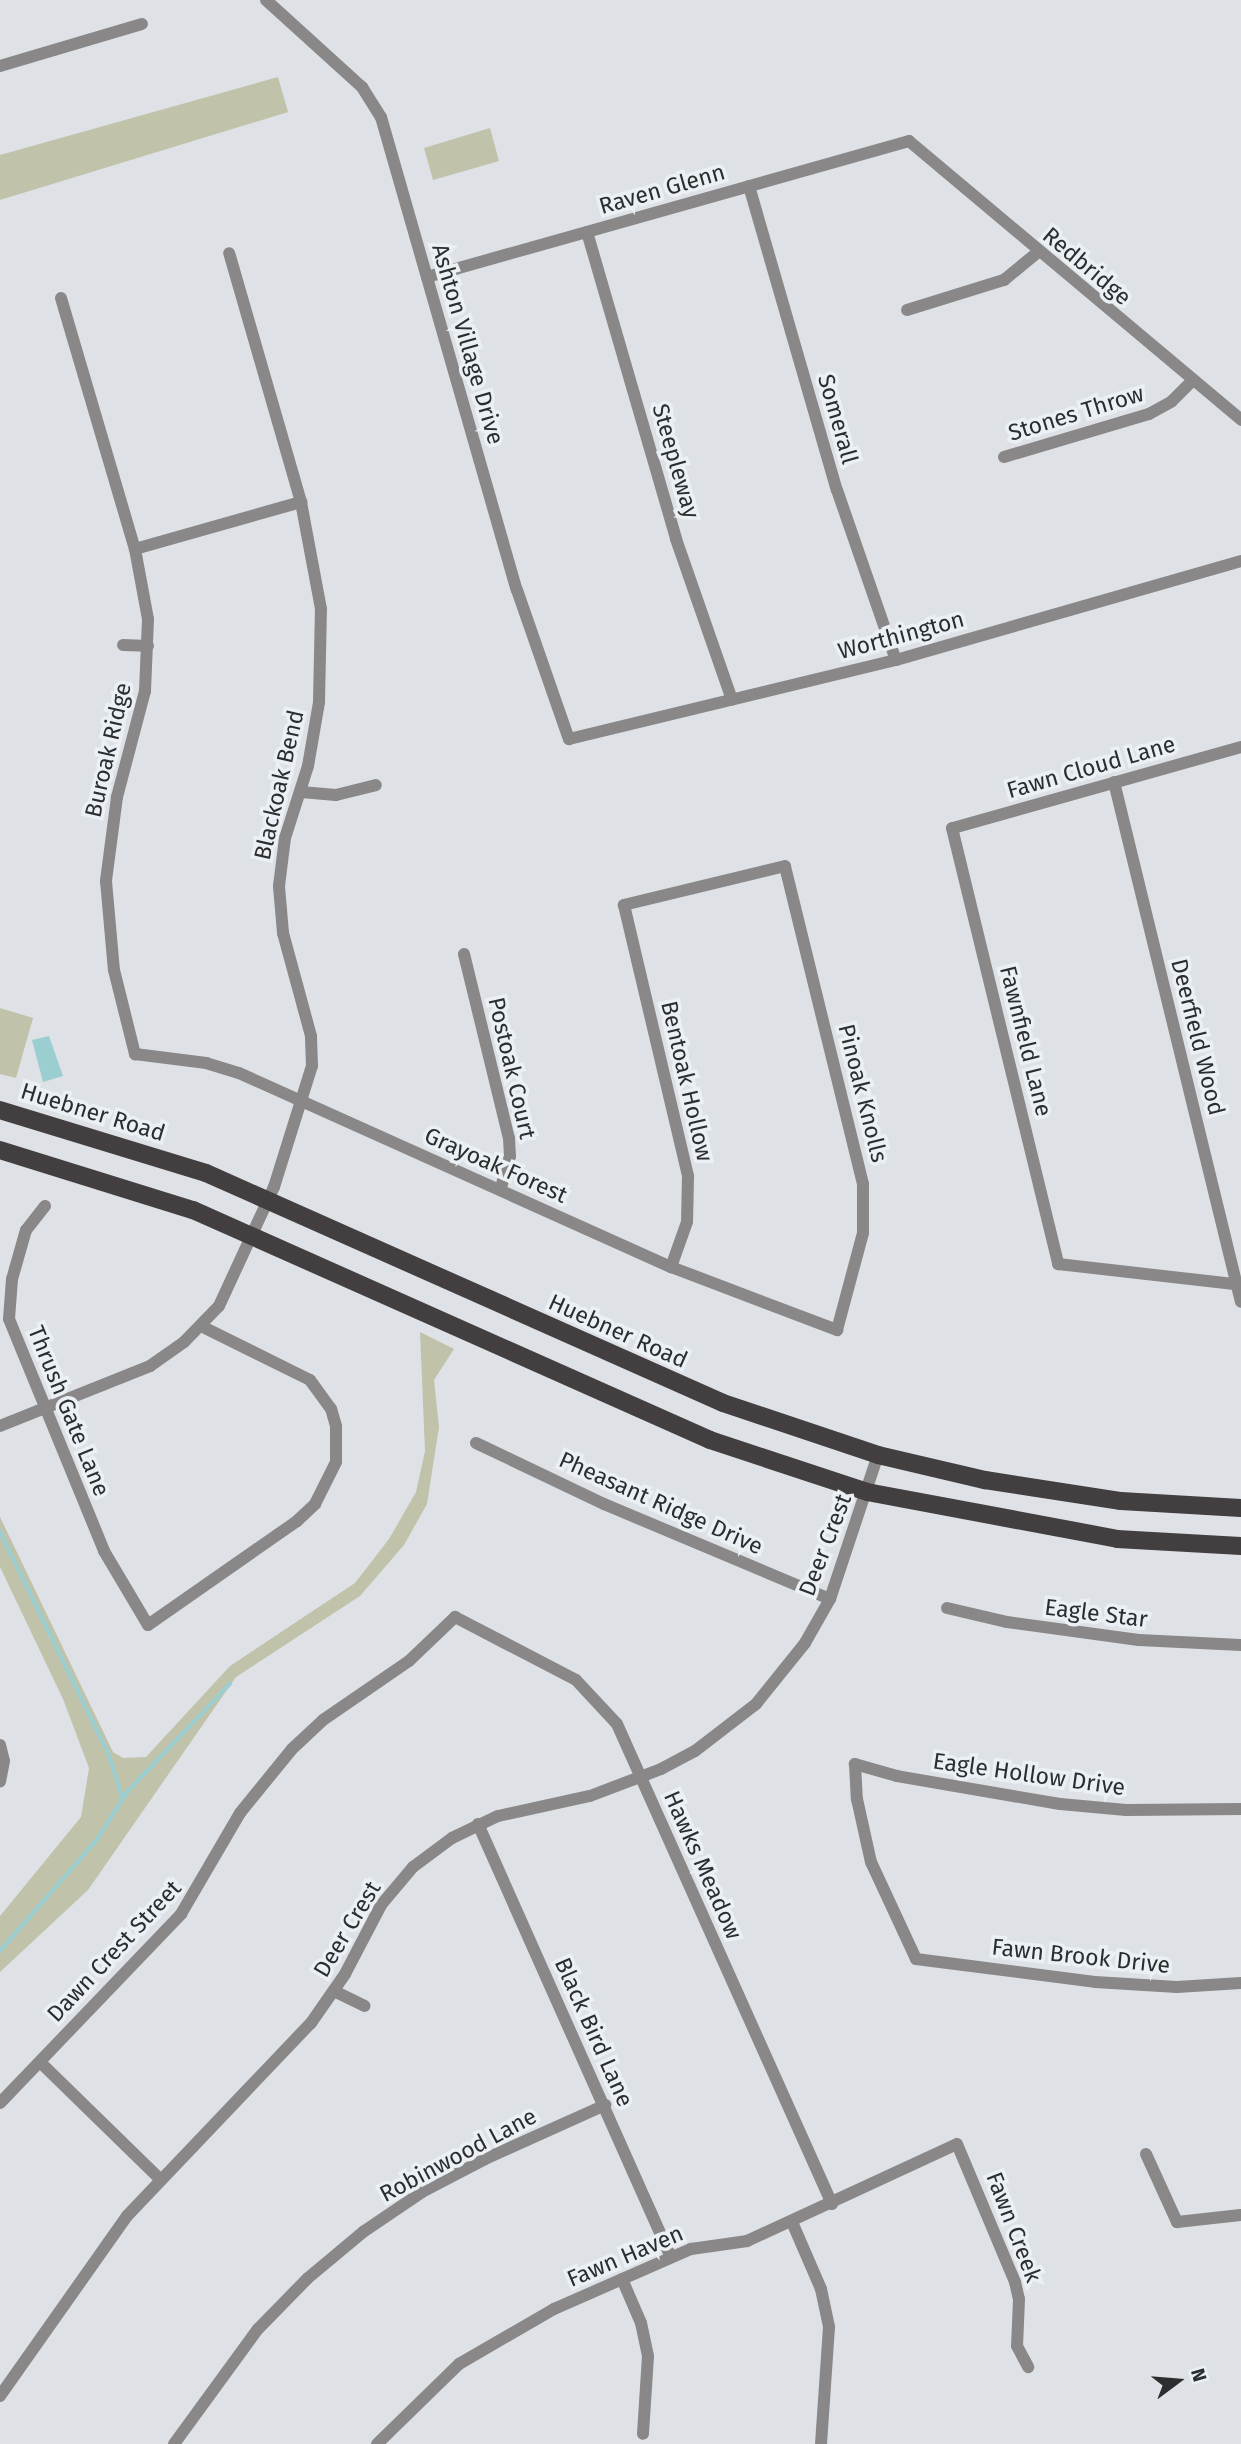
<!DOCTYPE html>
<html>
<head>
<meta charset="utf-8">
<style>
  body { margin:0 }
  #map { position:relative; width:1241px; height:2444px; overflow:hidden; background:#dee2e6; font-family:"Fira Sans",sans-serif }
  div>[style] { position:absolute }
  .green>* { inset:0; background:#c0c2aa }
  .water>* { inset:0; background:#9aced1 }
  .stream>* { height:3.5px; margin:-1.75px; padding:0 1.75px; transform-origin:1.75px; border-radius:1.75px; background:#9aced1 }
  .minor>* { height:12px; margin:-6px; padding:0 6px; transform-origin:6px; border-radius:6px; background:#8a8788 }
  .primary>* { height:18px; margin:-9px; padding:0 9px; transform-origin:9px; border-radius:9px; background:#433f40 }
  span { translate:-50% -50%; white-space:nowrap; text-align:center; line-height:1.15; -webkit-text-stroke:7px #ebf0f4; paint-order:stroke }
  .street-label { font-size:23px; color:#2b2d2e }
  .north { position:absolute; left:1143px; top:2346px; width:70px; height:70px; -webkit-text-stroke:5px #ebf0f4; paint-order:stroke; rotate:74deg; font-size:19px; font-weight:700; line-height:28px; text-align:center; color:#2b2d2e }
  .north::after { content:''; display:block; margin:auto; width:24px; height:32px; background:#2b2d2e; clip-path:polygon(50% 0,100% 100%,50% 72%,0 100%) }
</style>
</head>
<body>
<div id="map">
  <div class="green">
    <i style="clip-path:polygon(278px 77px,288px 112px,0 200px,0 155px)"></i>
    <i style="clip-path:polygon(490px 128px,499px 161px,433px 180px,424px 148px)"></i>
    <i style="clip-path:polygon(0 1008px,33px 1018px,16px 1078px,0 1074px)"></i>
    <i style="clip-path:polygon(420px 1332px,454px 1349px,434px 1380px,439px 1427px,427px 1504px,404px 1545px,360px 1596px,236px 1677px,88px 1890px,0 1972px,0 1916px,81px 1817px,89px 1768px,63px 1699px,0 1567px,0 1517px,113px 1752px,123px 1758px,146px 1757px,230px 1666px,355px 1583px,389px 1539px,416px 1492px,425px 1451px)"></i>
  </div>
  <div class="water">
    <i style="clip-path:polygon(49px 1036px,63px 1076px,43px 1082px,32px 1040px)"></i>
  </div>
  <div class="stream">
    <i style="left:0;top:1531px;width:251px;rotate:64deg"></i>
    <i style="left:110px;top:1757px;width:44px;rotate:72.8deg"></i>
    <i style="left:0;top:1951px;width:146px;rotate:-48.9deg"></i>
    <i style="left:96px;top:1841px;width:59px;rotate:-57.4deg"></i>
    <i style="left:128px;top:1791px;width:148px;rotate:-46.4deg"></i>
  </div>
  <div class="minor">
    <i style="left:266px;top:0;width:130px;rotate:42.2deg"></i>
    <i style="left:362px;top:87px;width:36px;rotate:58deg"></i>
    <i style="left:381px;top:117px;width:492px;rotate:74deg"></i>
    <i style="left:517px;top:590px;width:158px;rotate:70.8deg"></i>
    <i style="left:569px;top:739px;width:336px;rotate:-13.6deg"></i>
    <i style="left:896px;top:660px;width:359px;rotate:-16deg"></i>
    <i style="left:0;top:66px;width:148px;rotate:-16.5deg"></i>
    <i style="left:749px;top:186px;width:316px;rotate:73.9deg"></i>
    <i style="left:837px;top:490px;width:180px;rotate:70.9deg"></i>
    <i style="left:587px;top:232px;width:320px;rotate:73.8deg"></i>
    <i style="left:676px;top:539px;width:170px;rotate:70.8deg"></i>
    <i style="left:427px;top:277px;width:501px;rotate:-15.76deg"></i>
    <i style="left:909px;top:141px;width:434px;rotate:40deg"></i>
    <i style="left:61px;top:298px;width:262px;rotate:73.6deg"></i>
    <i style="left:135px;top:549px;width:71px;rotate:79.5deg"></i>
    <i style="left:148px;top:619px;width:72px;rotate:92.4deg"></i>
    <i style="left:145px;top:691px;width:110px;rotate:104.8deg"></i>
    <i style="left:117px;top:797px;width:85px;rotate:97.5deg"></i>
    <i style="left:106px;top:881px;width:89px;rotate:84.9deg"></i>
    <i style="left:114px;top:970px;width:87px;rotate:76deg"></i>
    <i style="left:135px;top:1054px;width:72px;rotate:7.2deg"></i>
    <i style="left:206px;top:1063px;width:34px;rotate:17deg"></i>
    <i style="left:239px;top:1073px;width:474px;rotate:24.2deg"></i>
    <i style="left:671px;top:1267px;width:178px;rotate:20.8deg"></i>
    <i style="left:837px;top:1330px;width:100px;rotate:-75deg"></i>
    <i style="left:863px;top:1233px;width:49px;rotate:-90deg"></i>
    <i style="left:863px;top:1184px;width:327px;rotate:-103.8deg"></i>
    <i style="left:785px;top:866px;width:166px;rotate:166.4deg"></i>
    <i style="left:624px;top:905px;width:278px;rotate:76.7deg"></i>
    <i style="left:688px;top:1176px;width:46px;rotate:91.2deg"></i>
    <i style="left:687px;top:1222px;width:48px;rotate:109.6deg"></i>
    <i style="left:907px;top:310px;width:102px;rotate:-17.2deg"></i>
    <i style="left:1004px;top:280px;width:44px;rotate:-39.5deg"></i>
    <i style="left:1004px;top:457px;width:151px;rotate:-16.5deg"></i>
    <i style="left:1149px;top:414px;width:26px;rotate:-29deg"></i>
    <i style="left:1172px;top:401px;width:28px;rotate:-45deg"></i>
    <i style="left:135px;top:549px;width:173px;rotate:-15.8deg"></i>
    <i style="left:123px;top:645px;width:25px;rotate:2deg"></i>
    <i style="left:1241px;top:747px;width:300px;rotate:164.3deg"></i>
    <i style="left:952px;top:828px;width:449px;rotate:76.3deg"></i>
    <i style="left:1058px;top:1264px;width:184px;rotate:6.5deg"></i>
    <i style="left:1114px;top:782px;width:535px;rotate:76.28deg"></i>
    <i style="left:301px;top:792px;width:35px;rotate:5deg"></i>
    <i style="left:336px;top:795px;width:41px;rotate:-14deg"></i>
    <i style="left:464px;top:954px;width:189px;rotate:76.3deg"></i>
    <i style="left:509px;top:1138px;width:18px;rotate:87deg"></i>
    <i style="left:510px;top:1156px;width:35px;rotate:106deg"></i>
    <i style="left:45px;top:1206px;width:31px;rotate:128deg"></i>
    <i style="left:26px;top:1230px;width:51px;rotate:105.9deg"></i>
    <i style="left:12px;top:1279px;width:40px;rotate:94.3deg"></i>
    <i style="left:9px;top:1319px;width:251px;rotate:67.7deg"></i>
    <i style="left:104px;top:1551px;width:86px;rotate:59.3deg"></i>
    <i style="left:148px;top:1625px;width:182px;rotate:-34.9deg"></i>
    <i style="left:297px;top:1521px;width:25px;rotate:-43deg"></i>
    <i style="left:315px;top:1504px;width:47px;rotate:-63.4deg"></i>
    <i style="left:336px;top:1462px;width:36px;rotate:-90deg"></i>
    <i style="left:336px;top:1426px;width:18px;rotate:-106deg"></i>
    <i style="left:331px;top:1409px;width:36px;rotate:-126deg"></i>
    <i style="left:310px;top:1380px;width:122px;rotate:-153.6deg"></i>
    <i style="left:0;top:1426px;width:162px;rotate:-21.8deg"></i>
    <i style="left:150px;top:1366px;width:42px;rotate:-35.2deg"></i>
    <i style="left:184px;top:1342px;width:50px;rotate:-45.8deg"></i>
    <i style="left:219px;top:1306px;width:131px;rotate:-65.2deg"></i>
    <i style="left:274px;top:1187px;width:127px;rotate:-72.6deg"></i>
    <i style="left:312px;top:1066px;width:30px;rotate:-92deg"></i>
    <i style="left:311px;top:1036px;width:107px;rotate:-105.2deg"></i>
    <i style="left:283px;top:933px;width:47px;rotate:-94.9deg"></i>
    <i style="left:279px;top:886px;width:48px;rotate:-82.9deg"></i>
    <i style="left:285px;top:838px;width:76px;rotate:-72.3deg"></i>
    <i style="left:308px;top:766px;width:65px;rotate:-80.2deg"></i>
    <i style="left:319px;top:702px;width:93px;rotate:-88.8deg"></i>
    <i style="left:321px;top:609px;width:109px;rotate:-100.6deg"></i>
    <i style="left:301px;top:502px;width:259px;rotate:-106.1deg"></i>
    <i style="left:476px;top:1443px;width:142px;rotate:25.5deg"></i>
    <i style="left:604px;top:1504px;width:245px;rotate:22.8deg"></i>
    <i style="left:947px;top:1608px;width:62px;rotate:13.1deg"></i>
    <i style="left:1007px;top:1622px;width:133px;rotate:7.8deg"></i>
    <i style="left:1139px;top:1640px;width:102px;rotate:2.8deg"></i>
    <i style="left:0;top:1745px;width:16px;rotate:76deg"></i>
    <i style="left:4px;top:1761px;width:21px;rotate:101deg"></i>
    <i style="left:1241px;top:1809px;width:115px;rotate:179.5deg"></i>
    <i style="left:1126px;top:1810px;width:66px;rotate:-174.8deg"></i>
    <i style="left:1060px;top:1804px;width:165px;rotate:-170.3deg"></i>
    <i style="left:897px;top:1776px;width:44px;rotate:-164.1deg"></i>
    <i style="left:855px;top:1764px;width:35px;rotate:87deg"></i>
    <i style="left:857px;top:1799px;width:65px;rotate:77.5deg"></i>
    <i style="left:871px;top:1862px;width:107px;rotate:65.1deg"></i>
    <i style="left:916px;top:1959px;width:180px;rotate:7.3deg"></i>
    <i style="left:1095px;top:1982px;width:82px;rotate:3.5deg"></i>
    <i style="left:1177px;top:1987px;width:64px;rotate:-3.6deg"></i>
    <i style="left:478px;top:1824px;width:474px;rotate:66deg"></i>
    <i style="left:334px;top:1991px;width:34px;rotate:26deg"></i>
    <i style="left:40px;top:2062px;width:169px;rotate:44.3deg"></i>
    <i style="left:0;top:2103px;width:262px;rotate:-46.2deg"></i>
    <i style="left:181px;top:1914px;width:117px;rotate:-59.7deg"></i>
    <i style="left:240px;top:1813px;width:82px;rotate:-50.9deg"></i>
    <i style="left:292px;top:1749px;width:42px;rotate:-43.1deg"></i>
    <i style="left:323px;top:1720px;width:104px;rotate:-34.5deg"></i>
    <i style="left:409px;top:1661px;width:64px;rotate:-43.7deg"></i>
    <i style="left:455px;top:1617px;width:136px;rotate:27.5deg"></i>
    <i style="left:576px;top:1680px;width:60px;rotate:47deg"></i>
    <i style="left:617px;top:1724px;width:526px;rotate:65.87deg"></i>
    <i style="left:1146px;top:2154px;width:75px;rotate:65.5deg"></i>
    <i style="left:1177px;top:2222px;width:64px;rotate:-6.2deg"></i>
    <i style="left:792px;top:2222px;width:73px;rotate:66.6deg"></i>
    <i style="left:821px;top:2289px;width:39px;rotate:78deg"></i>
    <i style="left:829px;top:2327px;width:117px;rotate:93.9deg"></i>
    <i style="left:622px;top:2279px;width:48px;rotate:66.6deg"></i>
    <i style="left:641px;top:2323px;width:34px;rotate:78deg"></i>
    <i style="left:648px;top:2356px;width:78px;rotate:93.7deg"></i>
    <i style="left:0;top:2396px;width:220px;rotate:-54.8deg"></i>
    <i style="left:127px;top:2216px;width:267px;rotate:-46.4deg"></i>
    <i style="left:311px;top:2023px;width:60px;rotate:-55.2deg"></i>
    <i style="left:345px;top:1974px;width:78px;rotate:-62.4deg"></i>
    <i style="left:381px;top:1905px;width:50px;rotate:-49.9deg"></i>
    <i style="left:413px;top:1867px;width:49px;rotate:-36.6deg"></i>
    <i style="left:452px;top:1838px;width:51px;rotate:-25.6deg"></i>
    <i style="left:498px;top:1816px;width:94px;rotate:-12.3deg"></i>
    <i style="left:590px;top:1796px;width:76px;rotate:-20.8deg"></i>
    <i style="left:661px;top:1769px;width:38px;rotate:-28deg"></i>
    <i style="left:695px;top:1751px;width:77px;rotate:-37.6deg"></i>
    <i style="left:756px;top:1704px;width:78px;rotate:-51.2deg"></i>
    <i style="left:805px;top:1643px;width:51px;rotate:-60.4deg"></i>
    <i style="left:830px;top:1599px;width:152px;rotate:-71.6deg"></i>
    <i style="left:174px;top:2444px;width:142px;rotate:-53.9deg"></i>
    <i style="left:258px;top:2329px;width:71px;rotate:-45.6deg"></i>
    <i style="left:308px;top:2278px;width:72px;rotate:-39.9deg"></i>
    <i style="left:363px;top:2232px;width:71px;rotate:-34.1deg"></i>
    <i style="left:422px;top:2192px;width:71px;rotate:-27.6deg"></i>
    <i style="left:485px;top:2159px;width:132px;rotate:-24.2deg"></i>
    <i style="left:377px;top:2444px;width:115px;rotate:-44.3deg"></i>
    <i style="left:459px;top:2364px;width:110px;rotate:-30.1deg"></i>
    <i style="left:554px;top:2309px;width:150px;rotate:-23.7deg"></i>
    <i style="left:691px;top:2249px;width:57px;rotate:-8.1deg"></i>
    <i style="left:747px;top:2241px;width:231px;rotate:-24.8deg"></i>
    <i style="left:957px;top:2144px;width:150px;rotate:67.2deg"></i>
    <i style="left:1015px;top:2282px;width:17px;rotate:77deg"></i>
    <i style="left:1019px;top:2299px;width:47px;rotate:92.4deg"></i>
    <i style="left:1017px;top:2346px;width:24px;rotate:62deg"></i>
  </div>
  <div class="primary">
    <i style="left:0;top:1110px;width:215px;rotate:17deg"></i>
    <i style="left:206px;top:1173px;width:566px;rotate:23.98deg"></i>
    <i style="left:723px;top:1403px;width:163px;rotate:18.5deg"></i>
    <i style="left:878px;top:1455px;width:110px;rotate:13.2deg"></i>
    <i style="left:985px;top:1480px;width:138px;rotate:8.8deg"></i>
    <i style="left:1121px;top:1501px;width:120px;rotate:3.3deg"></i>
    <i style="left:0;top:1150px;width:202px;rotate:17.3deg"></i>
    <i style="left:193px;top:1210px;width:566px;rotate:23.98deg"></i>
    <i style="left:710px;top:1440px;width:165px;rotate:18.3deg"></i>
    <i style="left:867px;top:1492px;width:254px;rotate:10.6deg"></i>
    <i style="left:1117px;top:1539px;width:124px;rotate:3.2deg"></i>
  </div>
  <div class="street-label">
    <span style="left:662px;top:189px;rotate:-16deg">Raven Glenn</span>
    <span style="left:1087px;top:266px;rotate:40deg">Redbridge</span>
    <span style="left:468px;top:344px;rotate:74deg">Ashton Village Drive</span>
    <span style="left:1076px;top:413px;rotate:-17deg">Stones Throw</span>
    <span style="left:838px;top:419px;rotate:74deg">Somerall</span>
    <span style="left:676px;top:461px;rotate:74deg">Steepleway</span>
    <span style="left:901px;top:635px;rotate:-15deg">Worthington</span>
    <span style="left:108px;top:750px;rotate:-77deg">Buroak Ridge</span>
    <span style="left:1091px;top:767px;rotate:-16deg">Fawn Cloud Lane</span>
    <span style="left:279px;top:785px;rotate:-77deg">Blackoak Bend</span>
    <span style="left:1198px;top:1037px;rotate:76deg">Deerfield Wood</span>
    <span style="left:1026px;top:1041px;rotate:76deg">Fawnfield Lane</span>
    <span style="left:512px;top:1068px;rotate:77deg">Postoak Court</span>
    <span style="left:687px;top:1081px;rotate:77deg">Bentoak Hollow</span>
    <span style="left:863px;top:1093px;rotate:76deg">Pinoak Knolls</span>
    <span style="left:93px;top:1112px;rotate:17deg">Huebner Road</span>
    <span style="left:496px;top:1165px;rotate:24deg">Grayoak Forest</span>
    <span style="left:618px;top:1331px;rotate:24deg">Huebner Road</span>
    <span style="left:69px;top:1411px;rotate:68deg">Thrush Gate Lane</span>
    <span style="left:661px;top:1503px;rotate:24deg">Pheasant Ridge Drive</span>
    <span style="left:825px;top:1545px;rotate:-69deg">Deer Crest</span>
    <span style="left:1096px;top:1613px;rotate:7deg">Eagle Star</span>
    <span style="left:1029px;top:1774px;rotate:8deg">Eagle Hollow Drive</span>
    <span style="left:703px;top:1865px;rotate:66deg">Hawks Meadow</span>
    <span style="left:347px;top:1929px;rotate:-59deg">Deer Crest</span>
    <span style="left:114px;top:1951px;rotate:-47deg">Dawn Crest Street</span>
    <span style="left:1081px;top:1956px;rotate:6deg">Fawn Brook Drive</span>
    <span style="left:594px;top:2032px;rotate:66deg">Black Bird Lane</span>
    <span style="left:458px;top:2155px;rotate:-28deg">Robinwood Lane</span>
    <span style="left:1014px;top:2227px;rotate:69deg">Fawn Creek</span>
    <span style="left:625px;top:2256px;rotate:-23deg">Fawn Haven</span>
  </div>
  <div class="north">N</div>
</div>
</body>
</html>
